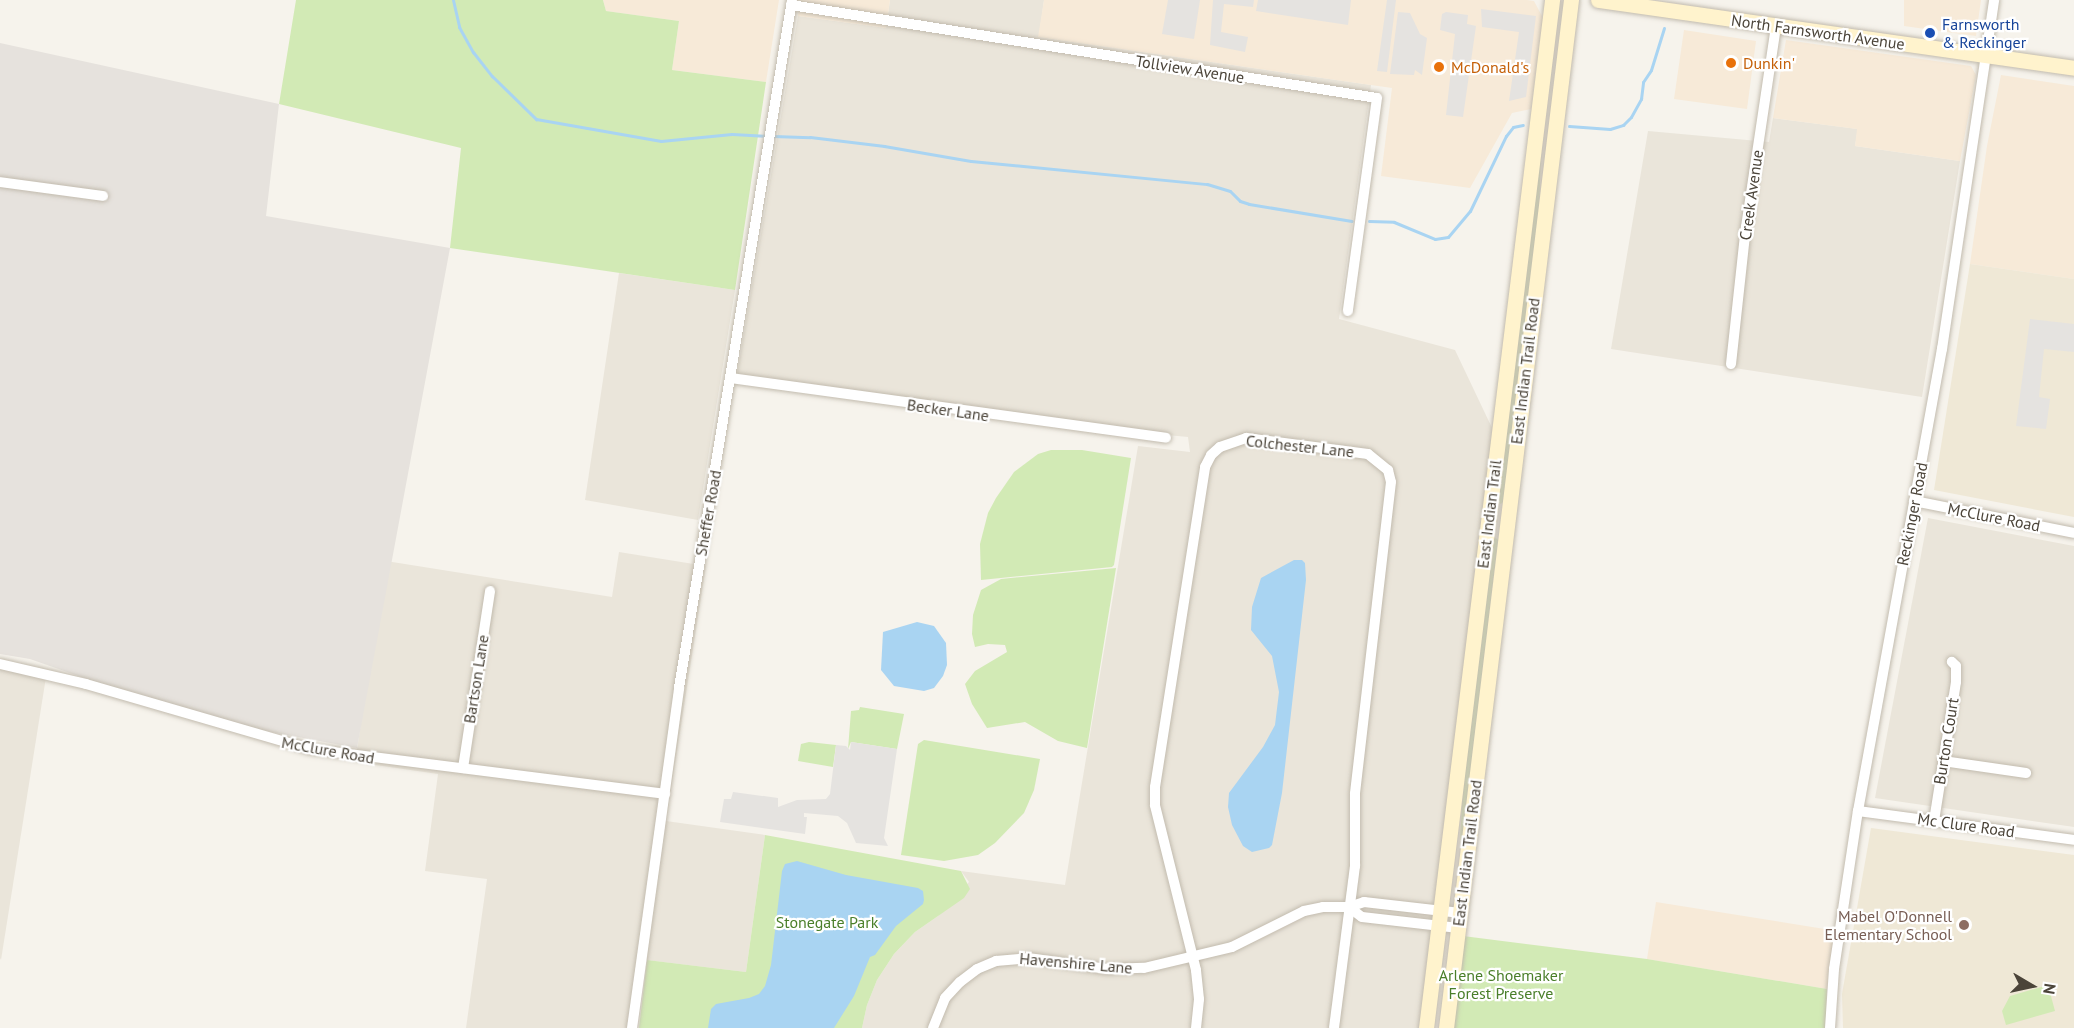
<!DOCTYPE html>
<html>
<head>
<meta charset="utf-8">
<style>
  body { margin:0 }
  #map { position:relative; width:2074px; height:1028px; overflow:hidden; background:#f6f3ec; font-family:"PT Sans",sans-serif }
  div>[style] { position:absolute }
  .residential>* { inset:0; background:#eae5da }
  .commercial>* { inset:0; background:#f7ead8 }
  .industrial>* { inset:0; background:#e6e2dd }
  .education>* { inset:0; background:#efe8d6 }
  .green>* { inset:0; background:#d2eab5 }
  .parking>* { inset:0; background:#e5e3e0 }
  .water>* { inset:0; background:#a9d4f2 }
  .stream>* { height:3px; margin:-1.5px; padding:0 1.5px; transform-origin:1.5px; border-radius:1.5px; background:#a9d4f2 }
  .roads { filter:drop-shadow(0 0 2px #c2bbae) drop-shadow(0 0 2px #c2bbae) }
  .minor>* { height:10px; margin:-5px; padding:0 5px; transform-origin:5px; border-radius:5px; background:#fff }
  .secondary>* { height:15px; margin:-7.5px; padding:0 7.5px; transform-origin:7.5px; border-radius:7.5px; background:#fff3cd }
  .dots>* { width:16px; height:16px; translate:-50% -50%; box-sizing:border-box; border:3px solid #fff; border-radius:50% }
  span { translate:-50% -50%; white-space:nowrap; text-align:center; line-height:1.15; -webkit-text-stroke:4.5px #fff; paint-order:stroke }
  .transit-label { font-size:16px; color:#164399 }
  .left { translate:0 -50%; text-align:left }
  .street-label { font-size:16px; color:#4b4439 }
  .food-label { font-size:16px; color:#c56008 }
  .education-label { font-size:16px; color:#785e54 }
  .right { translate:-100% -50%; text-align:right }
  .park-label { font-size:16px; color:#4a7f2a }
  .north { position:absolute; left:2002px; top:956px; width:60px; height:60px; -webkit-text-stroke:4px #fff; paint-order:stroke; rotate:99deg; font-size:16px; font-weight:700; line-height:24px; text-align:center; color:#4b4439 }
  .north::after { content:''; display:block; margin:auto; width:21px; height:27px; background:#4b4439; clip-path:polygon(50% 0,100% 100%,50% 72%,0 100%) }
</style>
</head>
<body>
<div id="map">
  <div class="residential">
    <i style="clip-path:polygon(890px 0,1044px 0,1039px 37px,1371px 85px,1339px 319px,1455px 350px,1493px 430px,1421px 1028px,862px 1028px,867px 1005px,877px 980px,894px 954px,915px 932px,938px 916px,969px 882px,961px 871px,1065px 885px,1138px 446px,1190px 452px,1188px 437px,1126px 431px,737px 375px,798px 16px,886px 28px)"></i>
    <i style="clip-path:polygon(1773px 118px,1858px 129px,1855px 146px,1960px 161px,1922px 397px,1611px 349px,1648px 131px,1769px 142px)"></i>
    <i style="clip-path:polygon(619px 273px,735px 290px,698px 520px,585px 500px)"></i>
    <i style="clip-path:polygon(1928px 518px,2074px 546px,2074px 827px,1875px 798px)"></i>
    <i style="clip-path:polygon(619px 552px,706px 566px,666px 821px,765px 835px,746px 972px,638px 959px,627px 1028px,466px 1028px,487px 879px,425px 871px,438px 774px,355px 762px,386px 561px,612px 597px)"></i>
    <i style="clip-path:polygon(0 668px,46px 677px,1px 960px,0 958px)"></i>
  </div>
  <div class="commercial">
    <i style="clip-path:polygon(603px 0,779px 0,766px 82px,672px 70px,679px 21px,606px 11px)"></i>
    <i style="clip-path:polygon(800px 0,890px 0,886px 28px,798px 16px)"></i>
    <i style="clip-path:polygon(1044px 0,1527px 0,1534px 1px,1543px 18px,1531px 109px,1512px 113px,1470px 188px,1381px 176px,1392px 88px,1038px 37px)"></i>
    <i style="clip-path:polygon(1904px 0,1981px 0,1976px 36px,1904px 26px)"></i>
    <i style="clip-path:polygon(1684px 30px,1756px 41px,1747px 109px,1674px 99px)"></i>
    <i style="clip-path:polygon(1786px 40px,1971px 66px,1976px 75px,1960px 161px,1855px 146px,1857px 129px,1773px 118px)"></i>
    <i style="clip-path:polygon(2001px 75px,2074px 86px,2074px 279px,1970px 264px,1987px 146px)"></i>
    <i style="clip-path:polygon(1656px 902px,1837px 931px,1827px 989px,1647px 959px)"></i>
  </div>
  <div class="industrial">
    <i style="clip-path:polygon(0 43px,279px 104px,266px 216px,450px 248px,357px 748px,201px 719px,30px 659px,0 654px)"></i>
  </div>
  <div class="education">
    <i style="clip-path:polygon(1970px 264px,2074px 279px,2074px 517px,1934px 490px)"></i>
    <i style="clip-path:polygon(1871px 828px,2074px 855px,2074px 1028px,1843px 1028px,1842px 994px)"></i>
  </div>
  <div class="green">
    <i style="clip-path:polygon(296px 0,603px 0,606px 11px,679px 21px,672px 70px,766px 82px,735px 290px,450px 248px,461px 148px,279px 104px)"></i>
    <i style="clip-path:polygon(1541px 150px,1539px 213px,1504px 502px,1500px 504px,1497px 500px)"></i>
    <i style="clip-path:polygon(1051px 450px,1082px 450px,1131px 458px,1114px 565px,1112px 567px,981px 580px,980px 544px,988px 513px,996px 498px,1014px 472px,1038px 454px)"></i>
    <i style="clip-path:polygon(1496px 538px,1498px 540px,1463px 840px,1460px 840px,1464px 771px,1492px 540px)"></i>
    <i style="clip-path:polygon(1116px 568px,1087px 748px,1058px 741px,1025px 722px,987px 728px,972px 704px,965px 684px,975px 671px,1007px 652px,1005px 645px,988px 644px,975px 647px,972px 634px,973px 615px,981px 590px,1001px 579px)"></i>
    <i style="clip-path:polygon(860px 707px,904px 714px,897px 749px,851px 742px,848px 749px,851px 711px,859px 710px)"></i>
    <i style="clip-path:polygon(924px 740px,1040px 759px,1034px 790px,1024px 813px,995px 843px,978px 855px,944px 861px,901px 855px,918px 744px)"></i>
    <i style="clip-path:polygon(809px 742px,836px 745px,833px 767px,798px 761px,801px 744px)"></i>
    <i style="clip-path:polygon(765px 835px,961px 871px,970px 889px,964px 898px,915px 932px,894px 954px,877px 980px,867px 1005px,862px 1028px,639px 1028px,647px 960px,746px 972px)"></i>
    <i style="clip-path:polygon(1463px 936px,1647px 959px,1827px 989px,1826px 1028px,1452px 1028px)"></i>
    <i style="clip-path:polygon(2048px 985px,2055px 1011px,2006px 1025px,2002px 1011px,2010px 996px)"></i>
  </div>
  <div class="parking">
    <i style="clip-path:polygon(1168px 0,1200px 0,1194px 39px,1162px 34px)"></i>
    <i style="clip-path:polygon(1213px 0,1254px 0,1253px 7px,1224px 4px,1221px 32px,1248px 37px,1245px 52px,1210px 45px)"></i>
    <i style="clip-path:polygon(1258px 0,1351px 0,1348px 25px,1256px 11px)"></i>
    <i style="clip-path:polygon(1387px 0,1396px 0,1387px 72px,1377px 71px)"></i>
    <i style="clip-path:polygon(1481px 9px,1536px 16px,1526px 97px,1509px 101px,1519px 32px,1482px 27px)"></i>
    <i style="clip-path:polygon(1398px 12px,1410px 13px,1420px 34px,1427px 38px,1422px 75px,1415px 70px,1414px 75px,1390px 74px)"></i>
    <i style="clip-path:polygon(1446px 12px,1468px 15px,1467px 24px,1476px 26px,1463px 117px,1446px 115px,1455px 34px,1440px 30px,1442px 14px)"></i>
    <i style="clip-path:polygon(2030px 319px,2074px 324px,2074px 352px,2044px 349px,2039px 397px,2050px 399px,2046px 429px,2016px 426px)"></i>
    <i style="clip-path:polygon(851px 742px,897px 749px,884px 838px,888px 846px,856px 843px,847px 823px,838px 816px,804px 813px,804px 817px,807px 817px,805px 834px,720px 822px,724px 799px,731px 799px,733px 792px,778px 798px,778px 807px,797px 800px,826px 799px,830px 794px,836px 745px,846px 746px,850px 750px)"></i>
  </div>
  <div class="water">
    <i style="clip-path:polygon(1294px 560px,1302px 560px,1305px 563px,1306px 580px,1282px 793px,1272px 845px,1269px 848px,1252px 852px,1243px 846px,1232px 825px,1228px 807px,1229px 793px,1263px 747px,1275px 725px,1279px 692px,1272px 656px,1251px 630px,1252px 607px,1261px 578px)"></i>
    <i style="clip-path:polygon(917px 622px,934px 626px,946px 643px,947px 665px,943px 676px,934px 688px,924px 691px,894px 686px,881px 670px,883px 632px)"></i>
    <i style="clip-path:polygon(797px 861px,846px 875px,918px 888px,923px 891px,924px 900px,923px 904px,896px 926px,875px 955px,870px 957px,854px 996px,834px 1028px,708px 1028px,711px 1009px,716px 1004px,749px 998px,759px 994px,765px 986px,771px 965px,782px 871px,785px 864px)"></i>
  </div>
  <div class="stream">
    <i style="left:453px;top:0;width:28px;rotate:77deg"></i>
    <i style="left:459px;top:27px;width:29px;rotate:61deg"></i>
    <i style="left:473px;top:52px;width:31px;rotate:52deg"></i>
    <i style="left:492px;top:76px;width:62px;rotate:44.3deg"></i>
    <i style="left:536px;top:119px;width:127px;rotate:10deg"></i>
    <i style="left:661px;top:141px;width:71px;rotate:-5.6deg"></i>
    <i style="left:732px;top:134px;width:35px;rotate:3deg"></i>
    <i style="left:1569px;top:126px;width:41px;rotate:4.2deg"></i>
    <i style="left:1610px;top:129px;width:14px;rotate:-17deg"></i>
    <i style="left:1623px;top:125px;width:11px;rotate:-45deg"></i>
    <i style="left:1631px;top:117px;width:21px;rotate:-61deg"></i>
    <i style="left:1641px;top:99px;width:17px;rotate:-83deg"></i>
    <i style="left:1643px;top:82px;width:14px;rotate:-56deg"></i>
    <i style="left:1651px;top:70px;width:44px;rotate:-72.8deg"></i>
    <i style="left:773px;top:136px;width:37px;rotate:2deg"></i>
    <i style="left:810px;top:137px;width:75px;rotate:6.9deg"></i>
    <i style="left:884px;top:146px;width:88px;rotate:9.8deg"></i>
    <i style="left:971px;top:161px;width:237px;rotate:5.6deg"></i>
    <i style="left:1207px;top:184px;width:24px;rotate:17deg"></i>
    <i style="left:1230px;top:191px;width:14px;rotate:45deg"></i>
    <i style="left:1240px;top:201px;width:9px;rotate:18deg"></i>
    <i style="left:1249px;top:204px;width:104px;rotate:9.4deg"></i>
    <i style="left:1369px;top:221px;width:25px;rotate:2deg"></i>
    <i style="left:1394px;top:222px;width:44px;rotate:22.5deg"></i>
    <i style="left:1435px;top:239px;width:13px;rotate:-9deg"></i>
    <i style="left:1448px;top:237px;width:34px;rotate:-50deg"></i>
    <i style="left:1470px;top:211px;width:83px;rotate:-64.4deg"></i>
    <i style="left:1506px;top:136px;width:11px;rotate:-52deg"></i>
    <i style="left:1513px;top:127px;width:10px;rotate:-11deg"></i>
  </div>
  <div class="roads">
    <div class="minor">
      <i style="left:791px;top:5px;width:593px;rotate:9.02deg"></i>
      <i style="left:1377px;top:98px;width:215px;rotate:97.8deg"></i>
      <i style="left:0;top:182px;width:104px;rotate:7.7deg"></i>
      <i style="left:1731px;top:364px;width:138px;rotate:-83.8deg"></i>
      <i style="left:1746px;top:227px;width:203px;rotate:-81.5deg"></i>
      <i style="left:730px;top:378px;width:440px;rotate:7.8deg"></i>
      <i style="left:1914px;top:501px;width:163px;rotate:11.3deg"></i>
      <i style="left:0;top:664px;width:88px;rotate:13.1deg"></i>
      <i style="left:86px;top:684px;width:233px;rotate:16.2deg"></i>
      <i style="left:310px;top:749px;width:358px;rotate:7.2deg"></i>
      <i style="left:1943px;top:761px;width:84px;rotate:8.2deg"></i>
      <i style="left:463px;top:768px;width:179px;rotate:-81.3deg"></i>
      <i style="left:1858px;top:811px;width:218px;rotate:7.6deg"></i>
      <i style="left:1934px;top:821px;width:141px;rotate:-81deg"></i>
      <i style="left:1956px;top:682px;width:16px;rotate:-90deg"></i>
      <i style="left:1956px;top:666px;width:6px;rotate:-135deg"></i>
      <i style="left:1349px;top:907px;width:16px;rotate:38deg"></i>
      <i style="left:1362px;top:917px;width:97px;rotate:6.5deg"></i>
      <i style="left:632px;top:1028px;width:343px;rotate:-82.1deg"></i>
      <i style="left:679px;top:688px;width:697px;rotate:-80.67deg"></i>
      <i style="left:933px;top:1028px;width:32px;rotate:-68deg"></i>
      <i style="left:945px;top:998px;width:22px;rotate:-47deg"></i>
      <i style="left:960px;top:982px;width:21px;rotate:-37deg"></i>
      <i style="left:977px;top:969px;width:21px;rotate:-23deg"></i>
      <i style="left:996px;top:961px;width:32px;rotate:-5deg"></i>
      <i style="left:1028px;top:958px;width:80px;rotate:7.9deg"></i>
      <i style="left:1107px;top:969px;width:37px;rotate:-2deg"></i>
      <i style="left:1144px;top:968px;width:90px;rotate:-13.4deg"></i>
      <i style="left:1232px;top:947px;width:80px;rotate:-26.6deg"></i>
      <i style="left:1304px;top:911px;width:19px;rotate:-12deg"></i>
      <i style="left:1323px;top:907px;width:26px"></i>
      <i style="left:1349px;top:907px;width:16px;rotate:-18deg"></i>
      <i style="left:1364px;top:902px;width:97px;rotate:6.5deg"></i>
      <i style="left:1196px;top:1028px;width:29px;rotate:-84deg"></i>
      <i style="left:1199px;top:999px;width:29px;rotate:-96deg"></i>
      <i style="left:1196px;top:970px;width:170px;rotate:-104deg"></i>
      <i style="left:1155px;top:805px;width:18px;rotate:-90deg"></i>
      <i style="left:1155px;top:787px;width:324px;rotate:-81.1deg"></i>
      <i style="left:1205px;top:467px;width:13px;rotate:-63deg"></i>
      <i style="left:1211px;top:455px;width:12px;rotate:-42deg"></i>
      <i style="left:1220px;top:447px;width:28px;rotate:-19deg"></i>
      <i style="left:1246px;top:438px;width:123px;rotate:7.5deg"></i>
      <i style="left:1368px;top:454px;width:26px;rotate:39deg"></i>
      <i style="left:1388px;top:470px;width:12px;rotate:76deg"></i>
      <i style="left:1391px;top:482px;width:314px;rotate:96.6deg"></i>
      <i style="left:1355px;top:794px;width:72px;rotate:90deg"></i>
      <i style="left:1355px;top:866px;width:163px;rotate:97.4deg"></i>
      <i style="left:1830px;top:1028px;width:59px;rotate:-86.1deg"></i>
      <i style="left:1834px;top:969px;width:160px;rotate:-81.4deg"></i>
      <i style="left:1858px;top:811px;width:470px;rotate:-79.7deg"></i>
      <i style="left:1942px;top:349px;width:353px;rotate:-81.5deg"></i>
    </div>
    <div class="secondary">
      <i style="left:1598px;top:0;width:481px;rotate:8.1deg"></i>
      <i style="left:1426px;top:1028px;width:1036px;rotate:-83.01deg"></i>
      <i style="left:1446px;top:1028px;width:1036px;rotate:-83.07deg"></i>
    </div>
  </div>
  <div class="dots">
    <i style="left:1930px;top:33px;background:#1a4fb4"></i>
    <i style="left:1731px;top:63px;background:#e8710a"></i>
    <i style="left:1439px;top:67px;background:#e8710a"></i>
    <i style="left:1964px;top:925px;background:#8d6e63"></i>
  </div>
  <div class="transit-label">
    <span class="left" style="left:1942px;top:33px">Farnsworth<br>&amp; Reckinger</span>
  </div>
  <div class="street-label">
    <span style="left:1818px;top:32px;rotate:8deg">North Farnsworth Avenue</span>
    <span style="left:1190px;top:69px;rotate:9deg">Tollview Avenue</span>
    <span style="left:1751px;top:195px;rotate:-82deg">Creek Avenue</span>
    <span style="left:1525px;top:371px;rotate:-83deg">East Indian Trail Road</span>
    <span style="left:948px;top:410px;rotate:8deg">Becker Lane</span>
    <span style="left:1300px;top:446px;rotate:6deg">Colchester Lane</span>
    <span style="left:708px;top:513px;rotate:-80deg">Sheffer Road</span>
    <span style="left:1489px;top:514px;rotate:-83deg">East Indian Trail</span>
    <span style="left:1912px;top:514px;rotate:-79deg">Reckinger Road</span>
    <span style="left:1994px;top:517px;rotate:11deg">McClure Road</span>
    <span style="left:476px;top:679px;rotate:-81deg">Bartson Lane</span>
    <span style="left:1946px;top:741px;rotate:-81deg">Burton Court</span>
    <span style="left:328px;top:750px;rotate:10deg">McClure Road</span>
    <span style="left:1966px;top:825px;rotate:8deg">Mc Clure Road</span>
    <span style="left:1467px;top:853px;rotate:-83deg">East Indian Trail Road</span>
    <span style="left:1076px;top:963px;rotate:5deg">Havenshire Lane</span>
  </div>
  <div class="food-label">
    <span class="left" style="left:1743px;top:63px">Dunkin'</span>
    <span class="left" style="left:1451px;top:67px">McDonald's</span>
  </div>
  <div class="education-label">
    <span class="right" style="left:1952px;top:925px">Mabel O'Donnell<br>Elementary School</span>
  </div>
  <div class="park-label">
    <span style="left:827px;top:922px">Stonegate Park</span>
    <span style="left:1501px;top:984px">Arlene Shoemaker<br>Forest Preserve</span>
  </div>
  <div class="north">N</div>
</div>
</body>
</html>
